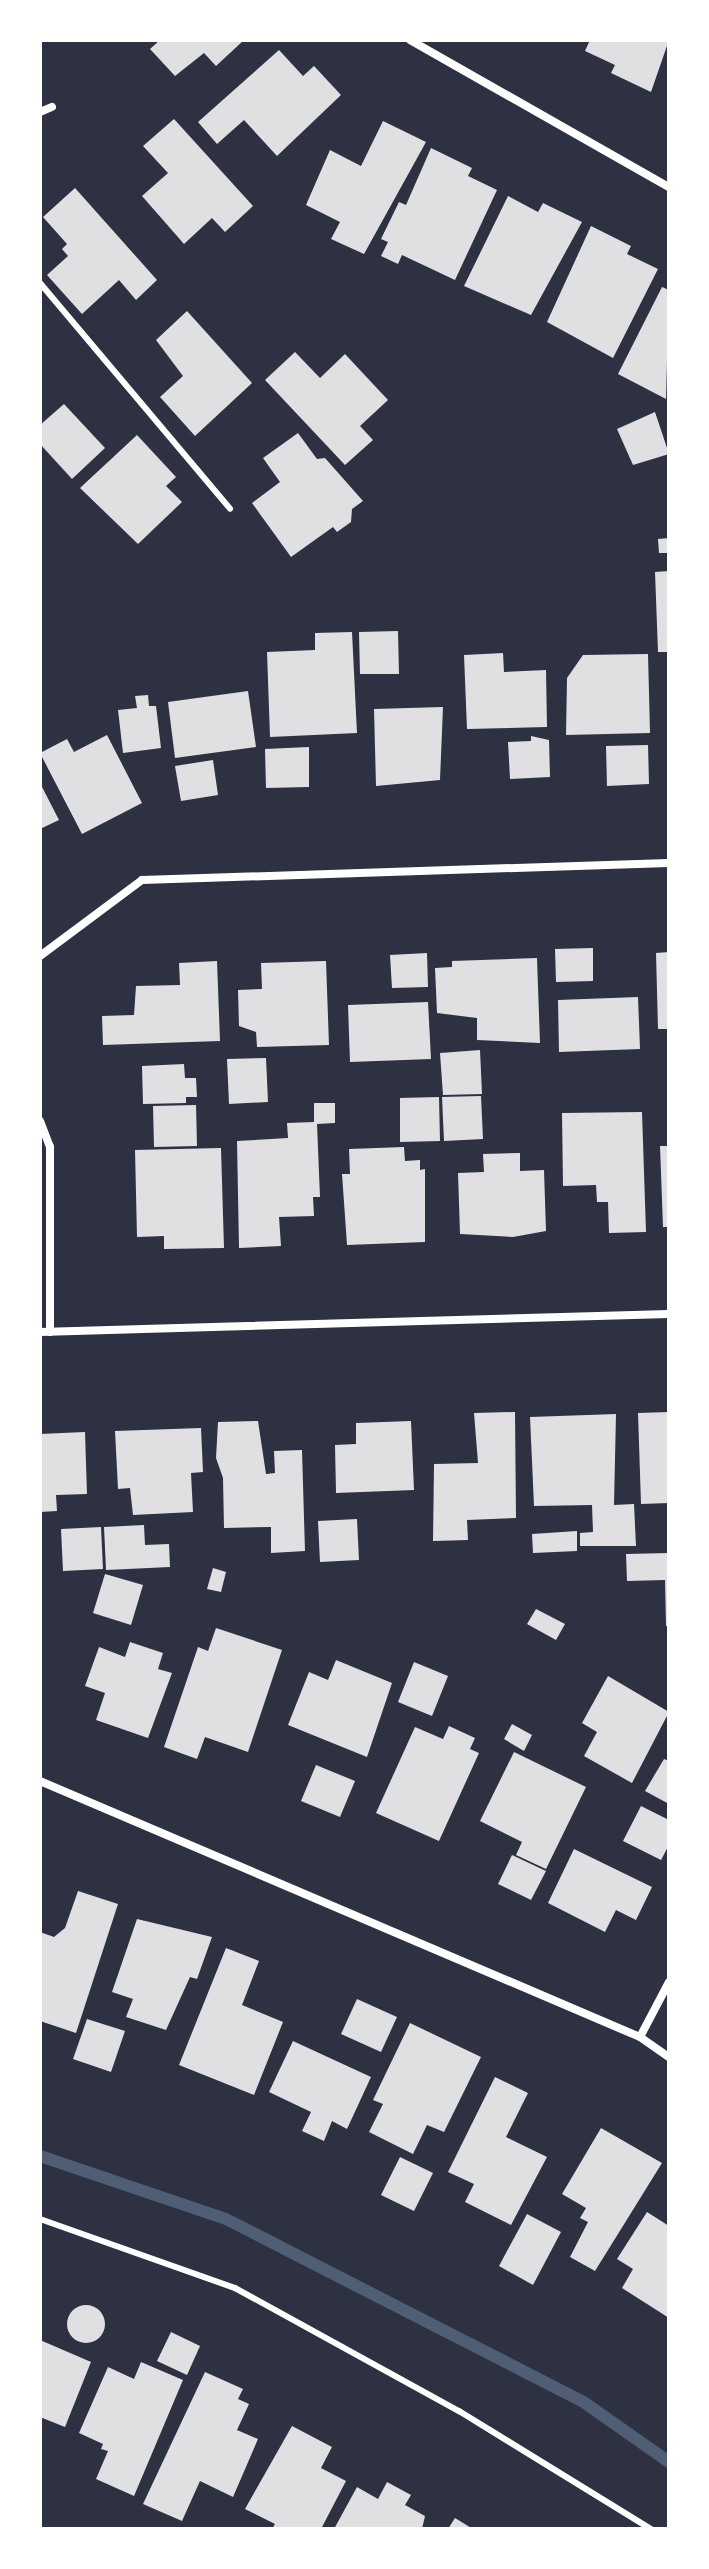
<!DOCTYPE html>
<html>
<head>
<meta charset="utf-8">
<style>
  body { margin:0 }
  #map { position:relative; width:709px; height:2569px; overflow:hidden; background:#2d3142; font-family:"Roboto Serif",serif }
  div>[style] { position:absolute }
  .stream>* { height:12px; margin:-6px; padding:0 6px; transform-origin:6px; border-radius:6px; background:#4f5d75 }
  .building>* { inset:0; background:#e0e0e3 }
  .round { border-radius:50% }
  .service>* { height:6px; margin:-3px; padding:0 3px; transform-origin:3px; border-radius:3px; background:#fff }
  .minor>* { height:8px; margin:-4px; padding:0 4px; transform-origin:4px; border-radius:4px; background:#fff }
  span { translate:-50% -50%; white-space:nowrap; text-align:center; line-height:1.15; -webkit-text-stroke:6px #fff; paint-order:stroke }
  .frame { position:absolute; inset:0; border:42px solid #fff; pointer-events:none }
</style>
</head>
<body>
<div id="map">
  <div class="stream">
    <i style="left:40px;top:2156px;width:196px;rotate:18.7deg"></i>
    <i style="left:226px;top:2219px;width:403px;rotate:27.1deg"></i>
    <i style="left:585px;top:2403px;width:103px;rotate:35.1deg"></i>
  </div>
  <div class="building">
    <i style="clip-path:polygon(160px 40px,244px 40px,216px 66px,204px 53px,175px 76px,150px 49px)"></i>
    <i style="clip-path:polygon(590px 40px,669px 40px,651px 92px,611px 73px,615px 65px,585px 51px)"></i>
    <i style="clip-path:polygon(279px 50px,303px 76px,314px 66px,341px 95px,277px 156px,244px 120px,217px 144px,198px 122px)"></i>
    <i style="clip-path:polygon(174px 119px,253px 206px,225px 232px,212px 218px,184px 244px,142px 196px,168px 173px,143px 146px)"></i>
    <i style="clip-path:polygon(383px 121px,426px 142px,364px 254px,331px 239px,340px 222px,306px 205px,330px 150px,361px 166px)"></i>
    <i style="clip-path:polygon(431px 148px,472px 168px,468px 176px,497px 190px,455px 280px,402px 255px,398px 264px,381px 256px,388px 242px,381px 239px,399px 202px,406px 205px)"></i>
    <i style="clip-path:polygon(75px 188px,157px 280px,136px 300px,119px 280px,82px 314px,47px 275px,68px 256px,62px 249px,67px 244px,43px 217px)"></i>
    <i style="clip-path:polygon(508px 196px,538px 212px,543px 203px,582px 222px,531px 315px,464px 286px)"></i>
    <i style="clip-path:polygon(591px 226px,631px 246px,627px 254px,658px 269px,613px 358px,547px 322px)"></i>
    <i style="clip-path:polygon(662px 287px,669px 290px,666px 399px,618px 374px)"></i>
    <i style="clip-path:polygon(187px 311px,252px 383px,195px 436px,160px 397px,183px 376px,156px 340px)"></i>
    <i style="clip-path:polygon(295px 352px,320px 378px,345px 354px,388px 400px,360px 426px,373px 440px,345px 465px,265px 380px)"></i>
    <i style="clip-path:polygon(64px 404px,105px 448px,72px 479px,40px 444px,40px 425px)"></i>
    <i style="clip-path:polygon(655px 412px,669px 454px,633px 465px,617px 429px)"></i>
    <i style="clip-path:polygon(298px 433px,317px 459px,325px 458px,363px 501px,352px 509px,351px 522px,337px 532px,333px 527px,291px 557px,252px 503px,280px 482px,263px 458px)"></i>
    <i style="clip-path:polygon(137px 435px,176px 477px,166px 486px,182px 502px,138px 544px,80px 488px)"></i>
    <i style="clip-path:polygon(669px 538px,669px 553px,659px 553px,658px 539px)"></i>
    <i style="clip-path:polygon(669px 571px,669px 652px,658px 652px,655px 572px)"></i>
    <i style="clip-path:polygon(398px 631px,399px 674px,360px 674px,359px 632px)"></i>
    <i style="clip-path:polygon(352px 632px,357px 733px,270px 737px,267px 652px,315px 650px,315px 633px)"></i>
    <i style="clip-path:polygon(503px 653px,504px 672px,546px 670px,547px 727px,467px 729px,464px 655px)"></i>
    <i style="clip-path:polygon(648px 654px,650px 733px,566px 735px,567px 678px,583px 655px)"></i>
    <i style="clip-path:polygon(248px 691px,256px 747px,175px 758px,168px 702px)"></i>
    <i style="clip-path:polygon(148px 695px,149px 706px,156px 706px,161px 748px,123px 753px,118px 710px,137px 708px,135px 696px)"></i>
    <i style="clip-path:polygon(443px 707px,440px 780px,376px 786px,374px 709px)"></i>
    <i style="clip-path:polygon(107px 735px,142px 803px,82px 834px,40px 753px,67px 739px,74px 752px)"></i>
    <i style="clip-path:polygon(531px 736px,549px 740px,550px 777px,510px 779px,508px 742px,531px 741px)"></i>
    <i style="clip-path:polygon(648px 745px,649px 784px,607px 786px,606px 746px)"></i>
    <i style="clip-path:polygon(309px 747px,309px 787px,266px 788px,265px 749px)"></i>
    <i style="clip-path:polygon(213px 760px,218px 795px,181px 801px,175px 766px)"></i>
    <i style="clip-path:polygon(40px 783px,59px 820px,40px 829px)"></i>
    <i style="clip-path:polygon(593px 948px,593px 981px,556px 982px,555px 949px)"></i>
    <i style="clip-path:polygon(669px 952px,669px 1029px,658px 1029px,656px 953px)"></i>
    <i style="clip-path:polygon(427px 953px,428px 987px,392px 988px,390px 955px)"></i>
    <i style="clip-path:polygon(537px 958px,540px 1043px,477px 1040px,477px 1018px,437px 1013px,435px 968px,452px 967px,452px 961px)"></i>
    <i style="clip-path:polygon(217px 961px,220px 1041px,103px 1045px,102px 1016px,134px 1015px,136px 986px,180px 985px,179px 963px)"></i>
    <i style="clip-path:polygon(326px 961px,329px 1045px,257px 1047px,256px 1032px,239px 1026px,238px 990px,262px 989px,261px 963px)"></i>
    <i style="clip-path:polygon(638px 997px,640px 1049px,559px 1052px,558px 1000px)"></i>
    <i style="clip-path:polygon(428px 1002px,431px 1059px,350px 1062px,348px 1005px)"></i>
    <i style="clip-path:polygon(480px 1050px,482px 1094px,443px 1095px,440px 1053px)"></i>
    <i style="clip-path:polygon(266px 1058px,268px 1102px,229px 1104px,227px 1059px)"></i>
    <i style="clip-path:polygon(184px 1064px,185px 1078px,196px 1078px,197px 1097px,186px 1097px,186px 1103px,143px 1104px,142px 1066px)"></i>
    <i style="clip-path:polygon(481px 1096px,483px 1139px,444px 1141px,442px 1097px)"></i>
    <i style="clip-path:polygon(439px 1097px,440px 1141px,400px 1142px,400px 1098px)"></i>
    <i style="clip-path:polygon(314px 1103px,335px 1103px,335px 1123px,317px 1124px,320px 1197px,313px 1197px,314px 1216px,279px 1217px,281px 1246px,239px 1248px,237px 1141px,288px 1138px,287px 1123px,314px 1122px)"></i>
    <i style="clip-path:polygon(196px 1105px,197px 1146px,154px 1147px,153px 1106px)"></i>
    <i style="clip-path:polygon(642px 1112px,646px 1232px,609px 1233px,608px 1202px,597px 1202px,596px 1185px,563px 1186px,562px 1113px)"></i>
    <i style="clip-path:polygon(660px 1146px,669px 1146px,669px 1227px,663px 1227px)"></i>
    <i style="clip-path:polygon(404px 1147px,405px 1161px,420px 1160px,420px 1170px,425px 1169px,425px 1242px,347px 1245px,342px 1174px,350px 1174px,349px 1149px)"></i>
    <i style="clip-path:polygon(221px 1148px,224px 1248px,164px 1249px,164px 1236px,137px 1237px,135px 1150px)"></i>
    <i style="clip-path:polygon(520px 1153px,520px 1171px,544px 1170px,546px 1231px,513px 1237px,460px 1234px,458px 1173px,484px 1172px,483px 1154px)"></i>
    <i style="clip-path:polygon(515px 1412px,516px 1518px,467px 1520px,468px 1540px,433px 1541px,434px 1464px,478px 1463px,474px 1413px)"></i>
    <i style="clip-path:polygon(669px 1412px,669px 1503px,641px 1504px,638px 1413px)"></i>
    <i style="clip-path:polygon(616px 1414px,614px 1505px,634px 1504px,636px 1546px,580px 1546px,580px 1533px,593px 1532px,592px 1505px,534px 1506px,530px 1417px)"></i>
    <i style="clip-path:polygon(258px 1421px,266px 1474px,275px 1473px,274px 1451px,302px 1450px,305px 1551px,271px 1553px,271px 1527px,224px 1528px,223px 1478px,216px 1458px,218px 1422px)"></i>
    <i style="clip-path:polygon(411px 1421px,414px 1490px,336px 1493px,335px 1445px,356px 1444px,356px 1423px)"></i>
    <i style="clip-path:polygon(201px 1428px,203px 1472px,191px 1473px,193px 1512px,133px 1515px,130px 1488px,118px 1489px,115px 1431px)"></i>
    <i style="clip-path:polygon(85px 1432px,87px 1494px,56px 1495px,57px 1511px,40px 1512px,40px 1434px)"></i>
    <i style="clip-path:polygon(357px 1519px,359px 1560px,320px 1562px,318px 1521px)"></i>
    <i style="clip-path:polygon(144px 1525px,145px 1545px,169px 1544px,170px 1567px,106px 1570px,104px 1527px)"></i>
    <i style="clip-path:polygon(101px 1527px,103px 1569px,63px 1571px,61px 1529px)"></i>
    <i style="clip-path:polygon(577px 1531px,577px 1551px,533px 1553px,532px 1534px)"></i>
    <i style="clip-path:polygon(669px 1553px,669px 1626px,666px 1626px,665px 1580px,627px 1581px,626px 1554px)"></i>
    <i style="clip-path:polygon(213px 1568px,226px 1572px,221px 1592px,207px 1589px)"></i>
    <i style="clip-path:polygon(105px 1574px,143px 1585px,131px 1625px,93px 1613px)"></i>
    <i style="clip-path:polygon(536px 1609px,565px 1624px,556px 1640px,527px 1624px)"></i>
    <i style="clip-path:polygon(216px 1628px,282px 1650px,248px 1752px,205px 1737px,197px 1759px,164px 1747px,198px 1647px,208px 1651px)"></i>
    <i style="clip-path:polygon(130px 1642px,163px 1653px,158px 1669px,172px 1673px,148px 1738px,96px 1720px,105px 1693px,85px 1686px,99px 1647px,125px 1657px)"></i>
    <i style="clip-path:polygon(336px 1660px,392px 1683px,367px 1757px,288px 1725px,309px 1672px,328px 1680px)"></i>
    <i style="clip-path:polygon(414px 1662px,448px 1676px,432px 1716px,398px 1702px)"></i>
    <i style="clip-path:polygon(608px 1676px,669px 1712px,632px 1783px,584px 1756px,597px 1732px,582px 1723px)"></i>
    <i style="clip-path:polygon(512px 1724px,532px 1735px,524px 1751px,504px 1739px)"></i>
    <i style="clip-path:polygon(449px 1726px,475px 1738px,470px 1749px,479px 1753px,439px 1841px,376px 1813px,415px 1727px,443px 1739px)"></i>
    <i style="clip-path:polygon(514px 1752px,586px 1787px,546px 1869px,516px 1855px,522px 1842px,480px 1821px)"></i>
    <i style="clip-path:polygon(664px 1759px,669px 1761px,669px 1804px,645px 1791px)"></i>
    <i style="clip-path:polygon(316px 1765px,355px 1781px,340px 1817px,301px 1801px)"></i>
    <i style="clip-path:polygon(641px 1806px,669px 1820px,669px 1845px,661px 1860px,623px 1841px)"></i>
    <i style="clip-path:polygon(574px 1849px,652px 1887px,636px 1920px,616px 1910px,605px 1932px,548px 1903px)"></i>
    <i style="clip-path:polygon(512px 1855px,546px 1871px,531px 1900px,498px 1884px)"></i>
    <i style="clip-path:polygon(78px 1891px,118px 1904px,76px 2033px,40px 2021px,40px 1932px,54px 1937px,65px 1928px)"></i>
    <i style="clip-path:polygon(137px 1919px,212px 1937px,197px 1979px,190px 1977px,166px 2030px,126px 2017px,133px 1999px,112px 1992px)"></i>
    <i style="clip-path:polygon(226px 1948px,259px 1961px,242px 2005px,283px 2022px,254px 2095px,179px 2065px)"></i>
    <i style="clip-path:polygon(357px 1999px,397px 2017px,381px 2052px,341px 2034px)"></i>
    <i style="clip-path:polygon(87px 2019px,125px 2031px,111px 2072px,73px 2059px)"></i>
    <i style="clip-path:polygon(410px 2023px,481px 2057px,444px 2132px,427px 2125px,413px 2154px,369px 2132px,383px 2104px,373px 2100px)"></i>
    <i style="clip-path:polygon(293px 2041px,371px 2077px,347px 2129px,332px 2121px,324px 2141px,302px 2131px,311px 2112px,269px 2092px)"></i>
    <i style="clip-path:polygon(495px 2077px,528px 2093px,506px 2137px,547px 2157px,511px 2225px,465px 2202px,474px 2184px,448px 2172px)"></i>
    <i style="clip-path:polygon(601px 2128px,662px 2163px,595px 2271px,570px 2257px,588px 2222px,580px 2218px,586px 2208px,562px 2194px)"></i>
    <i style="clip-path:polygon(400px 2157px,433px 2173px,414px 2211px,381px 2195px)"></i>
    <i style="clip-path:polygon(647px 2212px,669px 2226px,669px 2318px,622px 2288px,633px 2269px,617px 2259px)"></i>
    <i style="clip-path:polygon(527px 2214px,561px 2232px,533px 2285px,499px 2266px)"></i>
    <i class="round" style="left:67px;top:2305px;width:38px;height:38px"></i>
    <i style="clip-path:polygon(171px 2332px,200px 2346px,187px 2375px,157px 2361px)"></i>
    <i style="clip-path:polygon(40px 2340px,91px 2362px,65px 2427px,40px 2417px)"></i>
    <i style="clip-path:polygon(141px 2362px,183px 2380px,134px 2496px,96px 2479px,108px 2451px,101px 2449px,103px 2444px,79px 2433px,108px 2367px,134px 2379px)"></i>
    <i style="clip-path:polygon(205px 2372px,243px 2389px,238px 2399px,249px 2404px,237px 2430px,258px 2439px,233px 2497px,200px 2481px,182px 2521px,143px 2504px)"></i>
    <i style="clip-path:polygon(292px 2426px,332px 2447px,321px 2468px,346px 2481px,321px 2529px,272px 2529px,275px 2524px,245px 2509px)"></i>
    <i style="clip-path:polygon(387px 2482px,411px 2495px,405px 2505px,425px 2516px,422px 2529px,334px 2529px,357px 2487px,378px 2499px)"></i>
    <i style="clip-path:polygon(455px 2518px,473px 2529px,448px 2529px)"></i>
  </div>
  <div class="service">
    <i style="left:40px;top:283px;width:295px;rotate:49.9deg"></i>
    <i style="left:40px;top:2219px;width:207px;rotate:19.5deg"></i>
    <i style="left:235px;top:2288px;width:256px;rotate:28.8deg"></i>
    <i style="left:459px;top:2411px;width:225px;rotate:31.6deg"></i>
  </div>
  <div class="minor">
    <i style="left:410px;top:40px;width:298px;rotate:29.6deg"></i>
    <i style="left:40px;top:112px;width:13px;rotate:-23deg"></i>
    <i style="left:40px;top:956px;width:127px;rotate:-36.7deg"></i>
    <i style="left:142px;top:880px;width:527px;rotate:-1.85deg"></i>
    <i style="left:40px;top:1121px;width:28px;rotate:69deg"></i>
    <i style="left:50px;top:1147px;width:185px;rotate:90deg"></i>
    <i style="left:40px;top:1332px;width:629px;rotate:-1.64deg"></i>
    <i style="left:40px;top:1781px;width:652px;rotate:23.11deg"></i>
    <i style="left:640px;top:2037px;width:35px;rotate:35deg"></i>
    <i style="left:640px;top:2037px;width:62px;rotate:-62.2deg"></i>
  </div>
  <div class="frame"></div>
</div>
</body>
</html>
